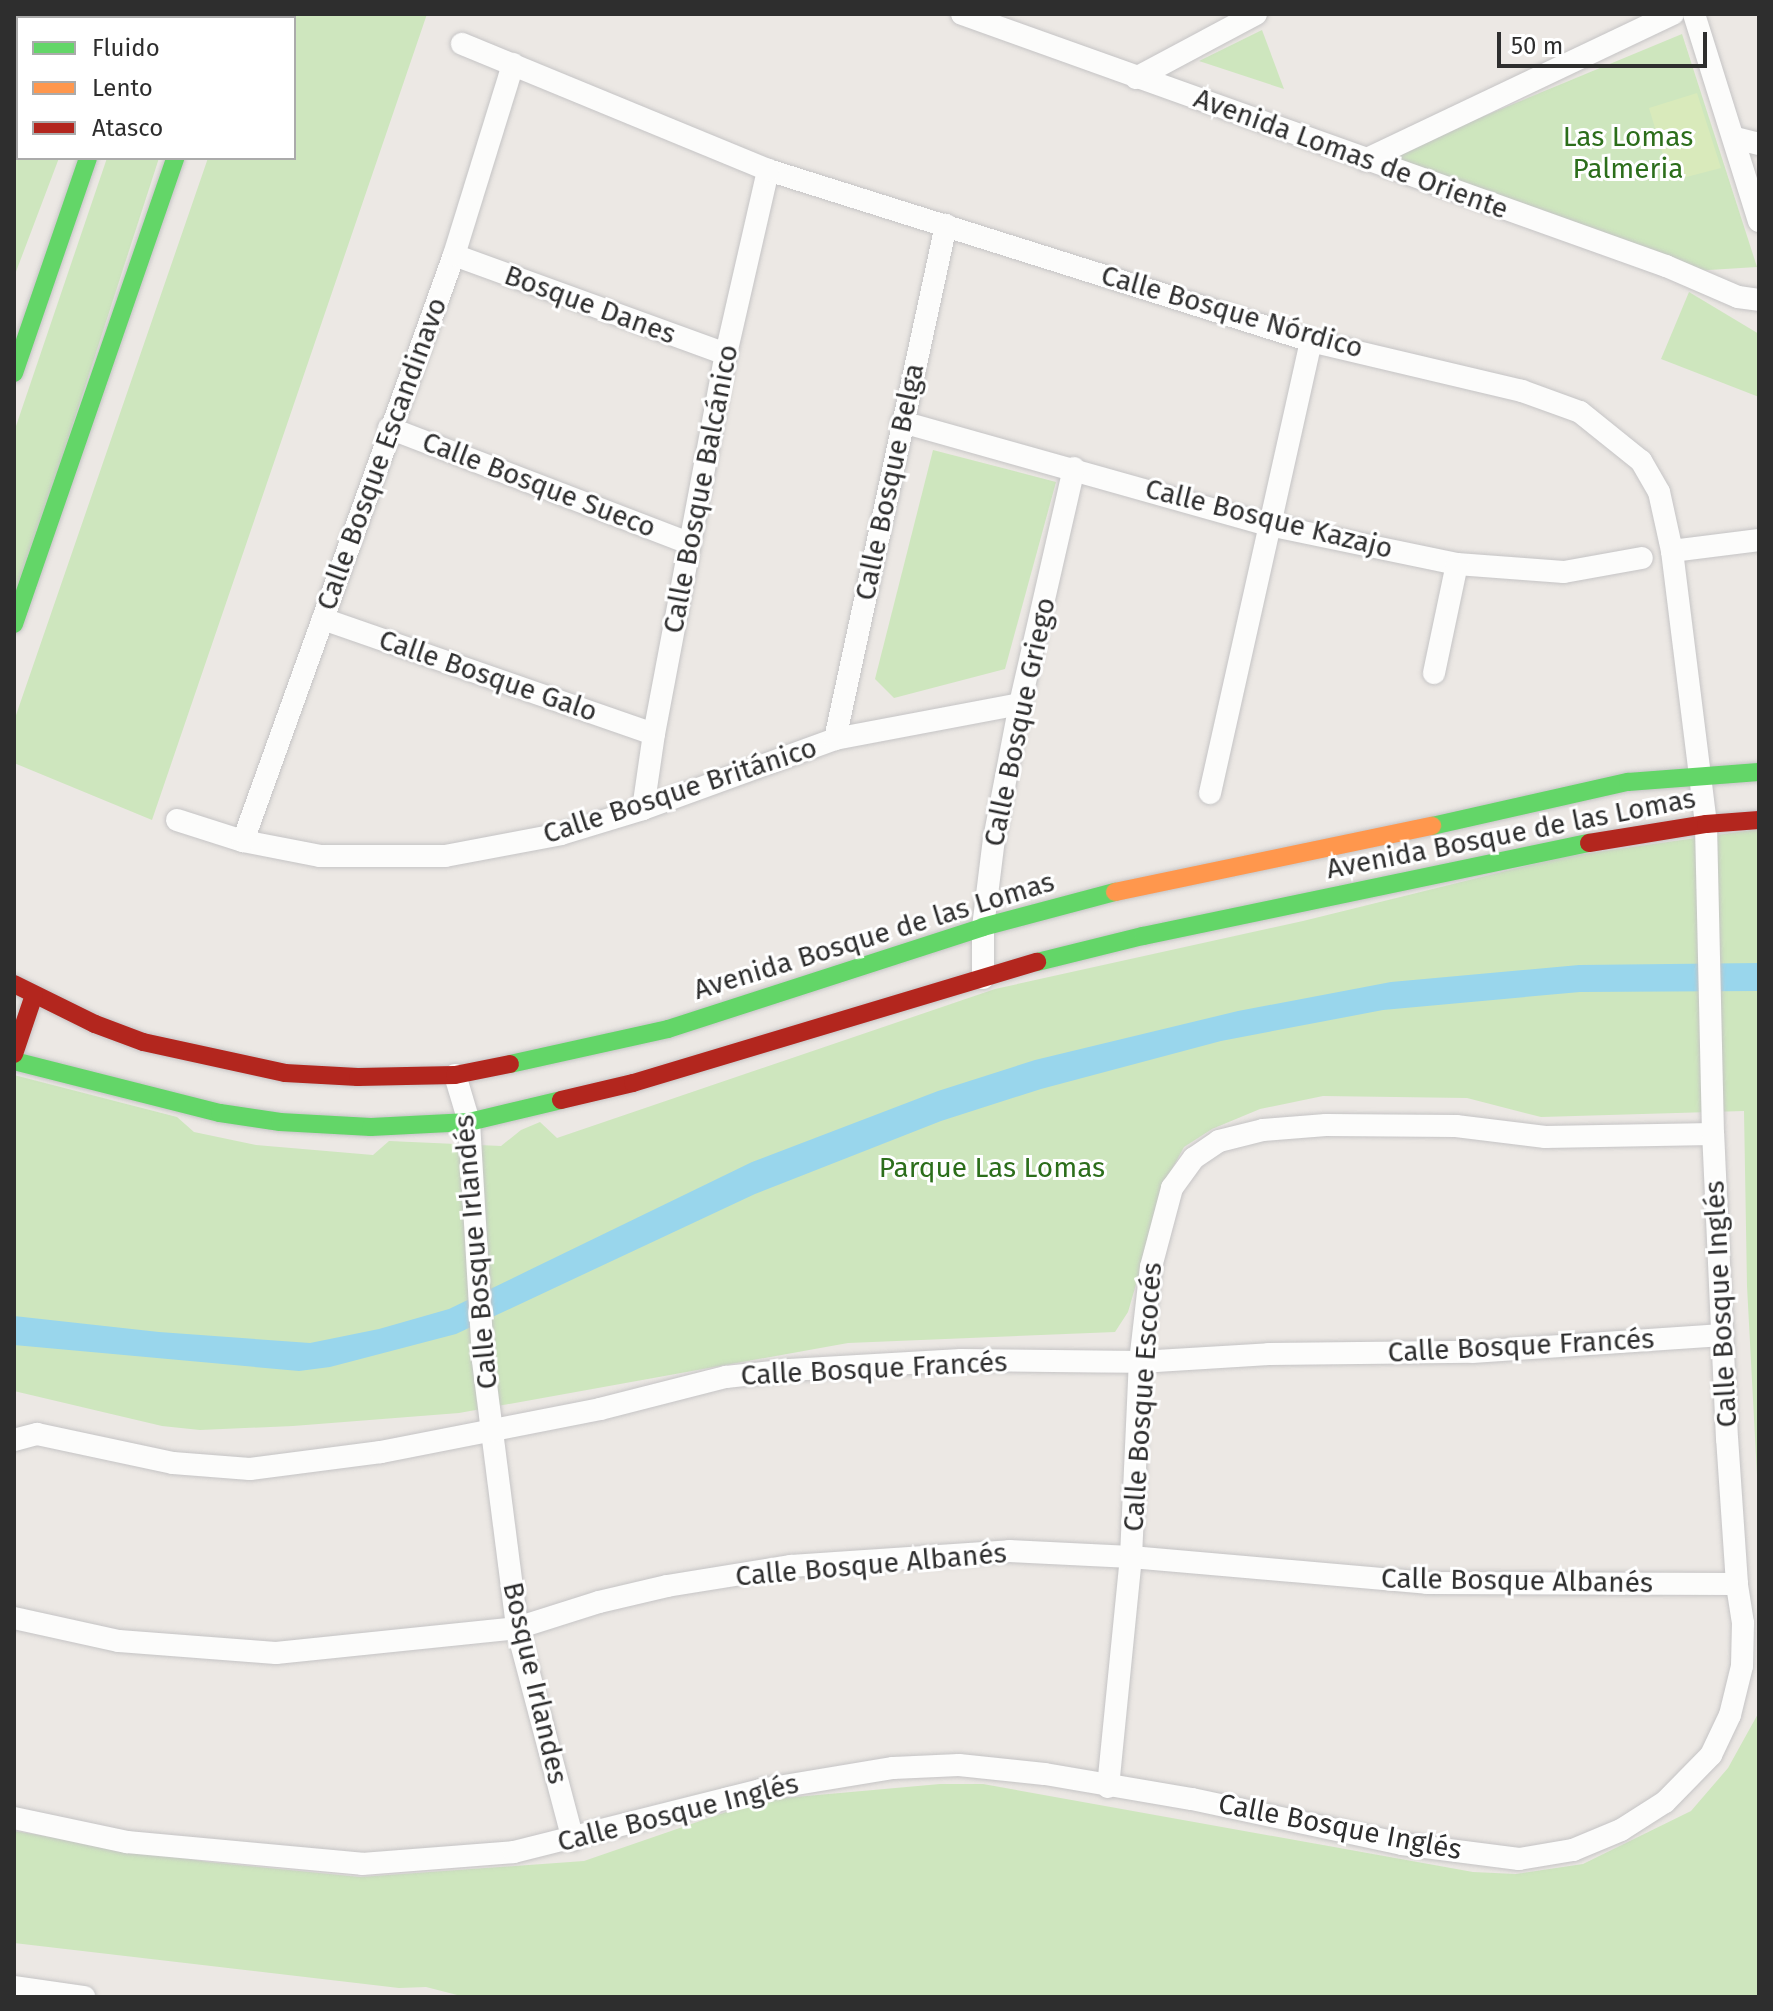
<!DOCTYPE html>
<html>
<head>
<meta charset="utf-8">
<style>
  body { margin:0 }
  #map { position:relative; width:1773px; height:2011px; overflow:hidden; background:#ece8e4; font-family:"Fira Sans",sans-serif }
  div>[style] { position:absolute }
  .green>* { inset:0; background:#cee6be }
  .pitch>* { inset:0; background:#d9eabb }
  .water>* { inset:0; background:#99d6ec }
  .roads { filter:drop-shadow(0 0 2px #c5c4c5) drop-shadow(0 0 2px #c5c4c5) }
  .street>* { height:22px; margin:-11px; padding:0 11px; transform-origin:11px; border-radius:11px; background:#fcfcfb }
  .fast>* { height:18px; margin:-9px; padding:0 9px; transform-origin:9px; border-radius:9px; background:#63d668 }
  .slow>* { height:18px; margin:-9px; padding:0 9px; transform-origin:9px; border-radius:9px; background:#ff974d }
  .jam>* { height:18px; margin:-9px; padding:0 9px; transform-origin:9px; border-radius:9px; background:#b3261e }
  span { translate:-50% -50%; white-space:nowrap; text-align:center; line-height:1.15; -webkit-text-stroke:6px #fff; paint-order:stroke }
  .park-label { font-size:28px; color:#2c6e1b }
  .street-label { font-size:28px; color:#2e2e2e }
  .frame { position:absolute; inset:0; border:16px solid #2e2e2e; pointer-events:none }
  .legend { position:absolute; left:16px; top:16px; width:280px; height:144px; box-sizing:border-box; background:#fff; border:2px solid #ababab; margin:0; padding:10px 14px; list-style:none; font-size:24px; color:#2e2e2e }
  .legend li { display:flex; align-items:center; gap:16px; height:40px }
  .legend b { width:40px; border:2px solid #ababab }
  .scale { position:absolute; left:1497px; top:32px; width:210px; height:36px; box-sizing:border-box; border:4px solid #2e2e2e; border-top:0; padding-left:10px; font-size:24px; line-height:28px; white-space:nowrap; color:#2e2e2e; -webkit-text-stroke:6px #fff; paint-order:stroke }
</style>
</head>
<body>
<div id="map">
  <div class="green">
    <i style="clip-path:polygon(14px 14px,113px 14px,111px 18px,18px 18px,18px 158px,59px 158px,14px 277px)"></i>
    <i style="clip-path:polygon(258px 14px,427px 14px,152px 820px,14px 763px,14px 721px,208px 158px,294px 158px,294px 18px,257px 18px)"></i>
    <i style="clip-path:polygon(1262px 30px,1284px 89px,1199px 61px)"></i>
    <i style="clip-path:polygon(1682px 34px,1757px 267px,1693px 271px,1383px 158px)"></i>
    <i style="clip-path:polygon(107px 158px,159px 158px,14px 606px,14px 432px)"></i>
    <i style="clip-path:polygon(1689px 292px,1759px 334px,1759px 397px,1661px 359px)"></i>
    <i style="clip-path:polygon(933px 450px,1056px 482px,1005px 669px,894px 698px,875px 679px)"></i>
    <i style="clip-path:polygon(1759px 829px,1759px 1513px,1747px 1286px,1744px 1111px,1541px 1117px,1467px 1098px,1323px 1096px,1260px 1109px,1212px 1129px,1184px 1147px,1167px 1178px,1128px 1312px,1115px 1332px,848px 1343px,459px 1413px,293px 1426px,200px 1430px,162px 1426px,14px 1391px,14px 1075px,177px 1117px,194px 1132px,256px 1145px,373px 1155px,389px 1141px,501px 1146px,521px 1130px,540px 1122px,557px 1138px,995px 989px,1303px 921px,1562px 857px)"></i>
    <i style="clip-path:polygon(1759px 1712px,1759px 1997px,465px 1997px,426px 1987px,399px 1988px,14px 1943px,14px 1831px,208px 1862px,360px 1877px,584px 1861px,761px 1800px,940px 1784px,983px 1784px,1473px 1872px,1516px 1874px,1583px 1864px,1691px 1811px,1728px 1768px)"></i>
  </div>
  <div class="pitch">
    <i style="clip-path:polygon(1697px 93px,1721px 168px,1671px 181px,1649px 108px)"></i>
  </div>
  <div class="water">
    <i style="clip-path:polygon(1759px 963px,1759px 991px,1580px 992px,1383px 1010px,1221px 1041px,1041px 1089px,941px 1121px,755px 1194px,456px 1334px,330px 1367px,299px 1371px,14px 1345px,14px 1316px,159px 1332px,310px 1343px,379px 1329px,449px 1309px,752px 1162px,938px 1091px,1035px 1060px,1238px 1011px,1391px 982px,1579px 965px)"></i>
  </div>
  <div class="roads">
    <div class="street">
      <i style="left:962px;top:14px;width:748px;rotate:19.7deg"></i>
      <i style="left:1666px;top:266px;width:78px;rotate:23.3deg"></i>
      <i style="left:1738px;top:297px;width:21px;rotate:8deg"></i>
      <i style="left:1694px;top:14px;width:217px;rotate:72.6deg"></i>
      <i style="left:1136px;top:78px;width:136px;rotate:-28.1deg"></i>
      <i style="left:1735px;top:138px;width:25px;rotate:14deg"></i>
      <i style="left:1365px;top:160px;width:341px;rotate:-25.4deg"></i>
      <i style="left:454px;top:255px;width:289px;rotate:20deg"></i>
      <i style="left:902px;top:422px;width:381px;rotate:15.7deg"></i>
      <i style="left:1269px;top:525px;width:192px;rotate:11.7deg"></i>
      <i style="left:1457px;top:564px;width:107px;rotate:4.3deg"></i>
      <i style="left:1564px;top:572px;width:79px;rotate:-10.2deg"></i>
      <i style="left:389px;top:428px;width:321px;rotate:21deg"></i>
      <i style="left:1672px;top:551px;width:88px;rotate:-7.2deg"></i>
      <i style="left:323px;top:619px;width:350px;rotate:19.2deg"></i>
      <i style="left:1434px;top:673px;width:111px;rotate:-78.1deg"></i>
      <i style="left:835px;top:739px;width:526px;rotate:-77.81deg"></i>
      <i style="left:1210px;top:793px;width:463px;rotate:-77.4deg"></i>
      <i style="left:643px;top:809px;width:76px;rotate:-81.7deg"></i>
      <i style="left:654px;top:734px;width:387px;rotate:-79.3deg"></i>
      <i style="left:726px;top:354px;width:189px;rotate:-77.1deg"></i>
      <i style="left:177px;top:820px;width:69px;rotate:17.7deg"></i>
      <i style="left:243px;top:841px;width:78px;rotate:11deg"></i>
      <i style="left:320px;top:856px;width:125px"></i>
      <i style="left:445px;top:856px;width:118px;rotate:-10.7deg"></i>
      <i style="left:561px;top:834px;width:86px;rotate:-17deg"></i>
      <i style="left:643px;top:809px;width:204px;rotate:-20deg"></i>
      <i style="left:835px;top:739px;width:188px;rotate:-10.7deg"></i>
      <i style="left:243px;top:841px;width:623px;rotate:-70.2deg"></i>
      <i style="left:454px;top:255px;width:200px;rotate:-72.8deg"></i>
      <i style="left:983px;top:978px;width:51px;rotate:-90deg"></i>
      <i style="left:983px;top:927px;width:89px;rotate:-82.9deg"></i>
      <i style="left:994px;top:839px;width:137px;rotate:-79.1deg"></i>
      <i style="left:1020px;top:704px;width:242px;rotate:-77.1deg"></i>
      <i style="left:455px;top:1075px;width:49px;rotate:73.4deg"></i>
      <i style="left:469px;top:1122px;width:239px;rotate:86.6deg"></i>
      <i style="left:483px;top:1361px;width:269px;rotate:82.7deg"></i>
      <i style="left:517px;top:1628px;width:219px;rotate:75.2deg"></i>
      <i style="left:14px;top:1440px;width:24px;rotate:-15deg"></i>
      <i style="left:37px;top:1434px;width:139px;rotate:12deg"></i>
      <i style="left:173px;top:1463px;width:77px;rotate:4.5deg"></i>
      <i style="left:250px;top:1469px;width:132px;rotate:-7.4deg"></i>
      <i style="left:381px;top:1452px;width:223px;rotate:-11.1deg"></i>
      <i style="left:600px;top:1409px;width:130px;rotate:-14.3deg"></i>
      <i style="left:726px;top:1377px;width:63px;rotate:-6.3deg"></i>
      <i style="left:789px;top:1370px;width:172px;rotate:-3.3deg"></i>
      <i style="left:961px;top:1360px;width:179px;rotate:0.6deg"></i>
      <i style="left:1140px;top:1362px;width:129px;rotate:-3.5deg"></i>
      <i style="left:1269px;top:1354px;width:203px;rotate:-0.6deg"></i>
      <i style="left:1472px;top:1352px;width:251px;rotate:-3.9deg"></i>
      <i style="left:14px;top:1618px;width:107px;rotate:12.4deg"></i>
      <i style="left:119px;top:1641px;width:157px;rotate:4.4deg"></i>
      <i style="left:276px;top:1653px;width:242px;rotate:-5.9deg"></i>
      <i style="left:517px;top:1628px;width:86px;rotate:-17.6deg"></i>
      <i style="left:599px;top:1602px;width:70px;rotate:-13.2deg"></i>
      <i style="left:667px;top:1586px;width:126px;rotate:-9.2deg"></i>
      <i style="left:791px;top:1566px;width:219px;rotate:-3.9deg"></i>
      <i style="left:1009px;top:1551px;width:122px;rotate:2.8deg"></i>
      <i style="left:1131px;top:1557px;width:297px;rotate:5deg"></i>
      <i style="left:1427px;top:1583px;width:310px;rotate:0.2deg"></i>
      <i style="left:1108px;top:1787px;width:231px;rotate:-84.3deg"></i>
      <i style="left:1131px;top:1557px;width:195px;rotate:-87.4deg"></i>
      <i style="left:1140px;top:1362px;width:96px;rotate:-83.4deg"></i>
      <i style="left:1151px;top:1267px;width:82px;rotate:-75.1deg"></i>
      <i style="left:1172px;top:1188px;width:37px;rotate:-54deg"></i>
      <i style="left:1194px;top:1158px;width:30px;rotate:-34deg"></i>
      <i style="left:1219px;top:1141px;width:45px;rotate:-14deg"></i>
      <i style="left:1263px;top:1130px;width:63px;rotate:-4.5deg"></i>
      <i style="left:1326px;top:1125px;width:130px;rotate:0.4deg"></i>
      <i style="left:1456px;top:1126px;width:90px;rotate:7deg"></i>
      <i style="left:1545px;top:1137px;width:168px;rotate:-1deg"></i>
      <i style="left:14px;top:1818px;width:116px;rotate:12deg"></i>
      <i style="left:127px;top:1842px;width:236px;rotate:5.3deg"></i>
      <i style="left:362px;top:1864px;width:152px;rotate:-4.5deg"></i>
      <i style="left:514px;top:1852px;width:254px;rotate:-14.1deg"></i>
      <i style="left:760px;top:1790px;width:135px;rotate:-9.4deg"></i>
      <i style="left:893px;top:1768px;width:66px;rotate:-2.6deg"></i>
      <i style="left:959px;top:1765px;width:86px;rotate:6deg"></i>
      <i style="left:1045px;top:1774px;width:149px;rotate:9.7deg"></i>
      <i style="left:1192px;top:1799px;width:215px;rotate:12.1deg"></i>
      <i style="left:1402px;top:1844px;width:118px;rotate:7.3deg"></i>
      <i style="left:1519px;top:1859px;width:55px;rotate:-9.5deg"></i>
      <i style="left:1573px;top:1850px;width:52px;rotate:-22.6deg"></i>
      <i style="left:1621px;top:1830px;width:52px;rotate:-32.5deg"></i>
      <i style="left:1665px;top:1802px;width:66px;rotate:-45.6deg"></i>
      <i style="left:1711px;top:1755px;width:44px;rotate:-64.6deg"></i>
      <i style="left:1730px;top:1715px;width:50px;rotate:-76.2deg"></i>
      <i style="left:1742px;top:1666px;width:43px;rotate:-88.7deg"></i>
      <i style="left:1743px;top:1623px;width:39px;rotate:-99deg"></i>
      <i style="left:1737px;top:1584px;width:145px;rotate:-93.9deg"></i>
      <i style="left:1727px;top:1439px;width:305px;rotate:-92.6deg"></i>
      <i style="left:1713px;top:1134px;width:310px;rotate:-91.3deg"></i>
      <i style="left:1706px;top:824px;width:275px;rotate:-97.1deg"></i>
      <i style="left:1672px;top:551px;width:60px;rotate:-102.4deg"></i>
      <i style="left:1659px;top:492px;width:36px;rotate:-120deg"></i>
      <i style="left:1641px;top:461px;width:78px;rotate:-141.2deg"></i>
      <i style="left:1580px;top:412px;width:62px;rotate:-160.1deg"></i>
      <i style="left:1522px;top:391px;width:217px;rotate:-166.7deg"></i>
      <i style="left:1311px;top:341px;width:569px;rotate:-162.52deg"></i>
      <i style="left:768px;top:170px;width:331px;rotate:-157.6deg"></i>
      <i style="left:14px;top:1987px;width:71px;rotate:8.1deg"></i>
    </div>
    <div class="fast">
      <i style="left:136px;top:18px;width:4px;rotate:-63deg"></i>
      <i style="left:14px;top:373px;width:227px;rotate:-71deg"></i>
      <i style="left:14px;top:624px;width:493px;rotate:-70.9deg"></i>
      <i style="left:1432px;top:826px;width:201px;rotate:-12.7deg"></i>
      <i style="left:1628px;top:782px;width:131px;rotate:-4.4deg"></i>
      <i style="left:1037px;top:962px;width:109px;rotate:-13.8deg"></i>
      <i style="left:1143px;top:936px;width:456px;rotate:-11.8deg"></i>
      <i style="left:14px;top:1061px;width:212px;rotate:14.2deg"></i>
      <i style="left:220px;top:1113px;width:61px;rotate:8.5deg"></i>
      <i style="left:280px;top:1122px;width:91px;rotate:3.1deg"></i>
      <i style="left:371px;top:1127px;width:98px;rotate:-2.9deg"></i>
      <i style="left:469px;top:1122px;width:95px;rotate:-13.4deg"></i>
      <i style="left:510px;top:1064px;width:162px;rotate:-12.5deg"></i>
      <i style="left:668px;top:1029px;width:331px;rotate:-17.9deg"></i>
      <i style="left:983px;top:927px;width:137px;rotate:-14.9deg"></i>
    </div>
    <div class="slow">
      <i style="left:223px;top:18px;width:4px;rotate:-76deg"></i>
      <i style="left:1115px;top:892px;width:324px;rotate:-11.8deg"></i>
    </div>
    <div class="jam">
      <i style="left:1589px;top:843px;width:119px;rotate:-9.2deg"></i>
      <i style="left:1706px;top:824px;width:53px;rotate:-4.3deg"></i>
      <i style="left:14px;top:984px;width:90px;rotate:26.3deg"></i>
      <i style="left:95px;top:1024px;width:51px;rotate:20.6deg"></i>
      <i style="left:143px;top:1042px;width:145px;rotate:12.3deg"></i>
      <i style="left:285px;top:1073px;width:73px;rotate:3.1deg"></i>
      <i style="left:358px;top:1077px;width:97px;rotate:-1.2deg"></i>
      <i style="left:455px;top:1075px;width:56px;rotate:-11.3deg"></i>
      <i style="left:14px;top:1054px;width:62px;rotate:-71.3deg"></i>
      <i style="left:561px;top:1100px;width:74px;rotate:-13.3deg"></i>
      <i style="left:633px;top:1083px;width:422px;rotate:-16.7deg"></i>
    </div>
  </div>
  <div class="park-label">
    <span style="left:1628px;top:153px">Las Lomas<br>Palmeria</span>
    <span style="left:992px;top:1168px">Parque Las Lomas</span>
  </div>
  <div class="street-label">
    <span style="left:1351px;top:154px;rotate:20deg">Avenida Lomas de Oriente</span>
    <span style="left:590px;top:305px;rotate:20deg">Bosque Danes</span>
    <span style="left:1232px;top:312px;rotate:16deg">Calle Bosque Nórdico</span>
    <span style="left:382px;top:454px;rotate:-70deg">Calle Bosque Escandinavo</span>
    <span style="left:890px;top:482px;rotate:-78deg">Calle Bosque Belga</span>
    <span style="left:539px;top:485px;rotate:21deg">Calle Bosque Sueco</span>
    <span style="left:701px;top:489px;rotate:-79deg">Calle Bosque Balcánico</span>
    <span style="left:1269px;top:519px;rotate:14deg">Calle Bosque Kazajo</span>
    <span style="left:488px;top:676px;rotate:19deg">Calle Bosque Galo</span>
    <span style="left:1020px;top:722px;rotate:-78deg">Calle Bosque Griego</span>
    <span style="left:680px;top:791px;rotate:-18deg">Calle Bosque Británico</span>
    <span style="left:1511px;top:834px;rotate:-11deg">Avenida Bosque de las Lomas</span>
    <span style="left:874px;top:936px;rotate:-17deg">Avenida Bosque de las Lomas</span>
    <span style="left:476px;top:1252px;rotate:-95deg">Calle Bosque Irlandés</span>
    <span style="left:1721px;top:1304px;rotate:-93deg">Calle Bosque Inglés</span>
    <span style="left:1521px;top:1346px;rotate:-3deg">Calle Bosque Francés</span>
    <span style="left:874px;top:1369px;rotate:-3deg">Calle Bosque Francés</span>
    <span style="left:1143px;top:1397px;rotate:-86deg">Calle Bosque Escocés</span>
    <span style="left:871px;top:1565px;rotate:-5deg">Calle Bosque Albanés</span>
    <span style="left:1517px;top:1581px;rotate:1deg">Calle Bosque Albanés</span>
    <span style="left:535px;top:1683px;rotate:77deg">Bosque Irlandes</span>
    <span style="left:678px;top:1813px;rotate:-14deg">Calle Bosque Inglés</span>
    <span style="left:1340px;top:1827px;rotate:11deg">Calle Bosque Inglés</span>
  </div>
  <div class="frame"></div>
  <ul class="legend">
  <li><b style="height:10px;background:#63d668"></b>Fluido</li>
  <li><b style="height:10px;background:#ff974d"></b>Lento</li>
  <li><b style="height:10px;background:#b3261e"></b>Atasco</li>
  </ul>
  <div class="scale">50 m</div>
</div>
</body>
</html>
